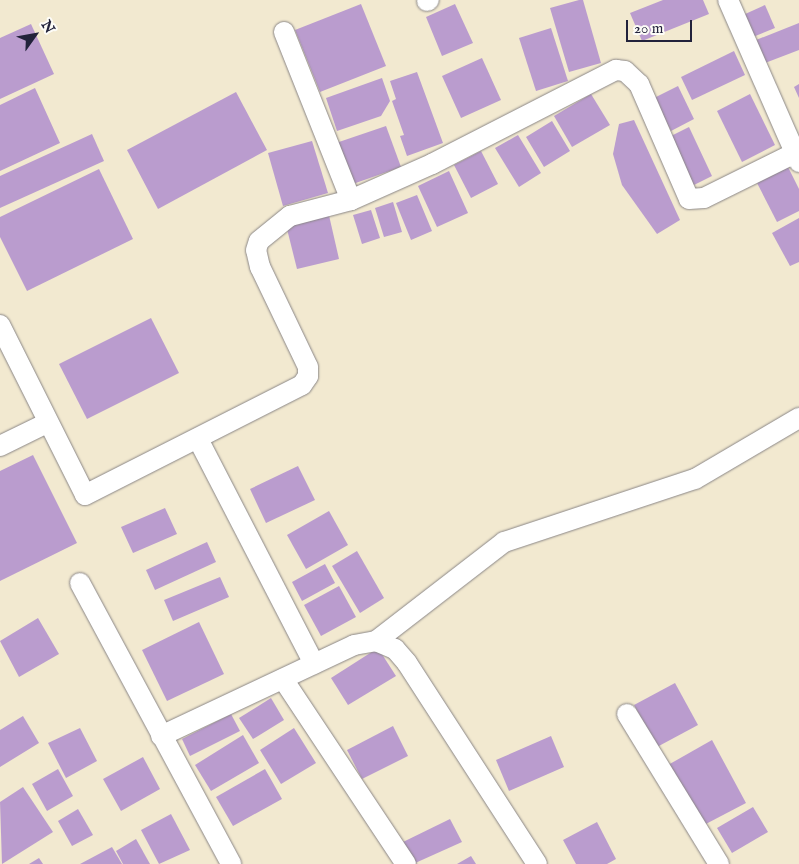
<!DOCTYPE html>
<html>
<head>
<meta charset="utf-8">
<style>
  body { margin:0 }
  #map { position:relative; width:799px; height:864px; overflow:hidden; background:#f2e9d0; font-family:"IM FELL English",serif }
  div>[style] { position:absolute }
  .building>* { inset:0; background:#ba9cce }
  .roads { filter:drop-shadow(0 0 1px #8a8686) drop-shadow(0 0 1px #8a8686) }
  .street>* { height:20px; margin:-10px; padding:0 10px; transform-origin:10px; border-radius:10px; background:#fff }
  span { translate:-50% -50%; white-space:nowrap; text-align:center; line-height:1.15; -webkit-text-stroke:4px #fdfcf7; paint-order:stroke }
  .north { position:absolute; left:10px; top:10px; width:50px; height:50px; -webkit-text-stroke:4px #fdfcf7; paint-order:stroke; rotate:58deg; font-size:14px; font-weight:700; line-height:20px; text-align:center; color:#22223b }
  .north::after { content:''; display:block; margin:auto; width:18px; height:22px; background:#22223b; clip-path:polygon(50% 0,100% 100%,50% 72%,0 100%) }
  .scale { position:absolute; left:626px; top:20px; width:66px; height:22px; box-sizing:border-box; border:2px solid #22223b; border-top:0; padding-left:6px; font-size:15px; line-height:18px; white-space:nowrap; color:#22223b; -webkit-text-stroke:4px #fdfcf7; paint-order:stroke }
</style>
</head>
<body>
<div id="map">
  <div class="building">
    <i style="clip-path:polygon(579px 0,583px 0,601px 63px,569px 72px,550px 8px)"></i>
    <i style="clip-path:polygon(663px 0,703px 0,709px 14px,642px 41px,630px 13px)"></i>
    <i style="clip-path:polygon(361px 4px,386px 66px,320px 92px,295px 30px)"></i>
    <i style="clip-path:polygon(455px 4px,473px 43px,442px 56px,426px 17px)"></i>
    <i style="clip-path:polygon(765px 5px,775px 28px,753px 37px,743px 15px)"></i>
    <i style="clip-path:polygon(799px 23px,799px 50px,765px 63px,756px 40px)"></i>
    <i style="clip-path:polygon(31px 24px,54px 74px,0 99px,0 38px)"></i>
    <i style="clip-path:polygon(551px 28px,568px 81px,536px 91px,519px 38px)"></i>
    <i style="clip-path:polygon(734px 51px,745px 75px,692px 100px,681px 77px)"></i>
    <i style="clip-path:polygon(482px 58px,501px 100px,461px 118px,442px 76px)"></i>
    <i style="clip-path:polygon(417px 72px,443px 143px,407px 156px,400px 136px,404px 135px,392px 101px,396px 99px,390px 81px)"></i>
    <i style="clip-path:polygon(382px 78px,390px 101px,381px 116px,337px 131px,326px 98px)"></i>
    <i style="clip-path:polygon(799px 84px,799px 98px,794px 87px)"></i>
    <i style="clip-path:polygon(678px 86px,694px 119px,671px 131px,654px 98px)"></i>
    <i style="clip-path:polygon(35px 88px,60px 143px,0 171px,0 105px)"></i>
    <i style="clip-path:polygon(236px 92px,267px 150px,158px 209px,127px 150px)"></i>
    <i style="clip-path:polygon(591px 94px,610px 125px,572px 147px,554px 116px)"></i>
    <i style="clip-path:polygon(750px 94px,775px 145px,742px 162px,717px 111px)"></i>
    <i style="clip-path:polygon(634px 120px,680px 220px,657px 234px,622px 185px,613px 154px,619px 124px)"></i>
    <i style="clip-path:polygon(552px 121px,570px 151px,544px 167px,526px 137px)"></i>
    <i style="clip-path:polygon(386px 126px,401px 167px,350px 185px,336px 143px)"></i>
    <i style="clip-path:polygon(689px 127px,712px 176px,692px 186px,669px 137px)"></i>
    <i style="clip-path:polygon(92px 134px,104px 161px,0 208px,0 176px)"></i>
    <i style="clip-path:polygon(518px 135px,541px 173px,519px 187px,495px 148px)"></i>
    <i style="clip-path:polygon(312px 141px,328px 193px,283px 206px,268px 153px)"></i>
    <i style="clip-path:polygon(481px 151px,498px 184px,471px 198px,454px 165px)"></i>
    <i style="clip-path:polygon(787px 165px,799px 189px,799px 211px,777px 222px,756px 181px)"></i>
    <i style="clip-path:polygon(99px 169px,133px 239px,27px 291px,0 237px,0 217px)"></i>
    <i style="clip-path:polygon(449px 171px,468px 213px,437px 227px,418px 186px)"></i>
    <i style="clip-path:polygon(417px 195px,432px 231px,411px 240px,396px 203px)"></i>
    <i style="clip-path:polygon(393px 202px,402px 232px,384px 237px,375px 208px)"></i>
    <i style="clip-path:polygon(371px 210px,380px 238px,362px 244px,353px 215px)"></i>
    <i style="clip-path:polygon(328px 211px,339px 259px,297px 269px,285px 221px)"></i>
    <i style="clip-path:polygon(799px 218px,799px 262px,790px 266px,772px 233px)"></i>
    <i style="clip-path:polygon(151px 318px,179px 373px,87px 419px,59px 364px)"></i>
    <i style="clip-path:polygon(33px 455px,77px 543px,0 581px,0 471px)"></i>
    <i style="clip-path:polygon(298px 466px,315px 500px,266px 523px,250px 489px)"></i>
    <i style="clip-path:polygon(165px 508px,177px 534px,133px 553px,121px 527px)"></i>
    <i style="clip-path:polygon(329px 511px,348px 545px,306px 569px,287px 535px)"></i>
    <i style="clip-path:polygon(207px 542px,216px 562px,155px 590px,146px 570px)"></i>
    <i style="clip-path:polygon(357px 551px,384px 598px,360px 613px,332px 566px)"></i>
    <i style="clip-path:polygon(325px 564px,335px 583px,302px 601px,292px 582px)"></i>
    <i style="clip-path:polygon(220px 577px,229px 597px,173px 621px,164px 600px)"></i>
    <i style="clip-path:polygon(339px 586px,356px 617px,321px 636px,304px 605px)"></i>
    <i style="clip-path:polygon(38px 618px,59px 654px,19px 677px,0 641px)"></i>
    <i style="clip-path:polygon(199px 622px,224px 674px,167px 701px,142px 650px)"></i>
    <i style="clip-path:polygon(378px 648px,396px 676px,348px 705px,331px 678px)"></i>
    <i style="clip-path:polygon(675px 683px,698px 725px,657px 747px,634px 705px)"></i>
    <i style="clip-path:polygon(271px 698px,284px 720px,253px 739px,239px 718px)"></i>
    <i style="clip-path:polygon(231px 714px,240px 731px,190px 756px,182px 739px)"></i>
    <i style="clip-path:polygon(23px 716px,39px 743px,0 767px,0 730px)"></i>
    <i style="clip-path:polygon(393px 726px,408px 756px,362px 779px,347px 750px)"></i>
    <i style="clip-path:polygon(80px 728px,97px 761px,66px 778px,48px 743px)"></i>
    <i style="clip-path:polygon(294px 728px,316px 763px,281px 784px,260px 750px)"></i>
    <i style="clip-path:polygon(243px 735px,259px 763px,211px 791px,195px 765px)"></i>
    <i style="clip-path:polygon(551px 736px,564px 767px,509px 791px,496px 760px)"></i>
    <i style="clip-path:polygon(712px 740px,746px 803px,702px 826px,668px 765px)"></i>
    <i style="clip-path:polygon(143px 757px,160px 789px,121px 811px,103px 779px)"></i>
    <i style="clip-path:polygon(58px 769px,73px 796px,47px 811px,32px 784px)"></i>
    <i style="clip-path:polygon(265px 769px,282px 799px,233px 826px,216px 797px)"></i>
    <i style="clip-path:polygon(23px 787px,53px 832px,2px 864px,0 802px)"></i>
    <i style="clip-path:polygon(753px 807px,768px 832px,732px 853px,717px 828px)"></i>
    <i style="clip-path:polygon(78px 809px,93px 835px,72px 846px,58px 821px)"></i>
    <i style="clip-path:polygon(171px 814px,190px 850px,159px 864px,141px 830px)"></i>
    <i style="clip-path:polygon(450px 819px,462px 842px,413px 864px,403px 842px)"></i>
    <i style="clip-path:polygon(597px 822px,616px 859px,607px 864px,576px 864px,563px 840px)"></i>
    <i style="clip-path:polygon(136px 839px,150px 864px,123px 864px,116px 851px)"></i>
    <i style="clip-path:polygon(112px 847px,122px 864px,80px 864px)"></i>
    <i style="clip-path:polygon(471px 856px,476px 864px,457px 864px)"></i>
    <i style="clip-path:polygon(39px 858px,43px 864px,29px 864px)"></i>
  </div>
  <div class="roads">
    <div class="street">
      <i style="left:728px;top:0;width:177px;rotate:66.3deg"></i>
      <i style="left:427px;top:1px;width:2px;rotate:-27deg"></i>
      <i style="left:284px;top:32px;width:181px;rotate:68.3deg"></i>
      <i style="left:351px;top:200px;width:89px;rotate:-24deg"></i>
      <i style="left:432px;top:164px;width:207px;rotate:-27.1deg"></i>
      <i style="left:616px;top:70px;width:9px;rotate:6deg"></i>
      <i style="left:625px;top:71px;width:19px;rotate:43deg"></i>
      <i style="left:639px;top:84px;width:125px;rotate:66.5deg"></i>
      <i style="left:689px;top:199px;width:15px;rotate:-4deg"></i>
      <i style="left:704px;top:198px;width:106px;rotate:-26.3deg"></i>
      <i style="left:0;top:325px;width:190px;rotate:63.4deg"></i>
      <i style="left:85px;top:495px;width:243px;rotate:-26.9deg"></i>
      <i style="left:302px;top:385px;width:11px;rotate:-56deg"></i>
      <i style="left:308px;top:376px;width:9px;rotate:-90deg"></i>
      <i style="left:308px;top:367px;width:111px;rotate:-115.6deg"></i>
      <i style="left:260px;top:267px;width:17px;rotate:-103deg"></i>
      <i style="left:256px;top:250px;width:9px;rotate:-72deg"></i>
      <i style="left:259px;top:241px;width:40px;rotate:-39deg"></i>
      <i style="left:290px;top:216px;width:63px;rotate:-14.7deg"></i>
      <i style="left:198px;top:439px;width:253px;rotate:62.7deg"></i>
      <i style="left:0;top:446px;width:52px;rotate:-26.1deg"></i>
      <i style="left:80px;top:583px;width:319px;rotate:61.7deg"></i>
      <i style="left:376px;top:641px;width:162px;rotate:-37.7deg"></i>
      <i style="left:504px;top:542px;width:201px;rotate:-18.3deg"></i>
      <i style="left:695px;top:479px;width:121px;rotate:-30.4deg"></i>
      <i style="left:283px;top:679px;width:222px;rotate:56.4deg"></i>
      <i style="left:627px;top:714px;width:176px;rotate:58.5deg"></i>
      <i style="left:161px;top:736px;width:213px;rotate:-25.2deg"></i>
      <i style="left:354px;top:645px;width:22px;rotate:-10deg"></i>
      <i style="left:376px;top:641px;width:21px;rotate:23deg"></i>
      <i style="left:395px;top:649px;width:18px;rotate:49deg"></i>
      <i style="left:407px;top:663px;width:239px;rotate:57.1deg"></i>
    </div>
  </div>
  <div class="north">N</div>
  <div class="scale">20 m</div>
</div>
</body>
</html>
